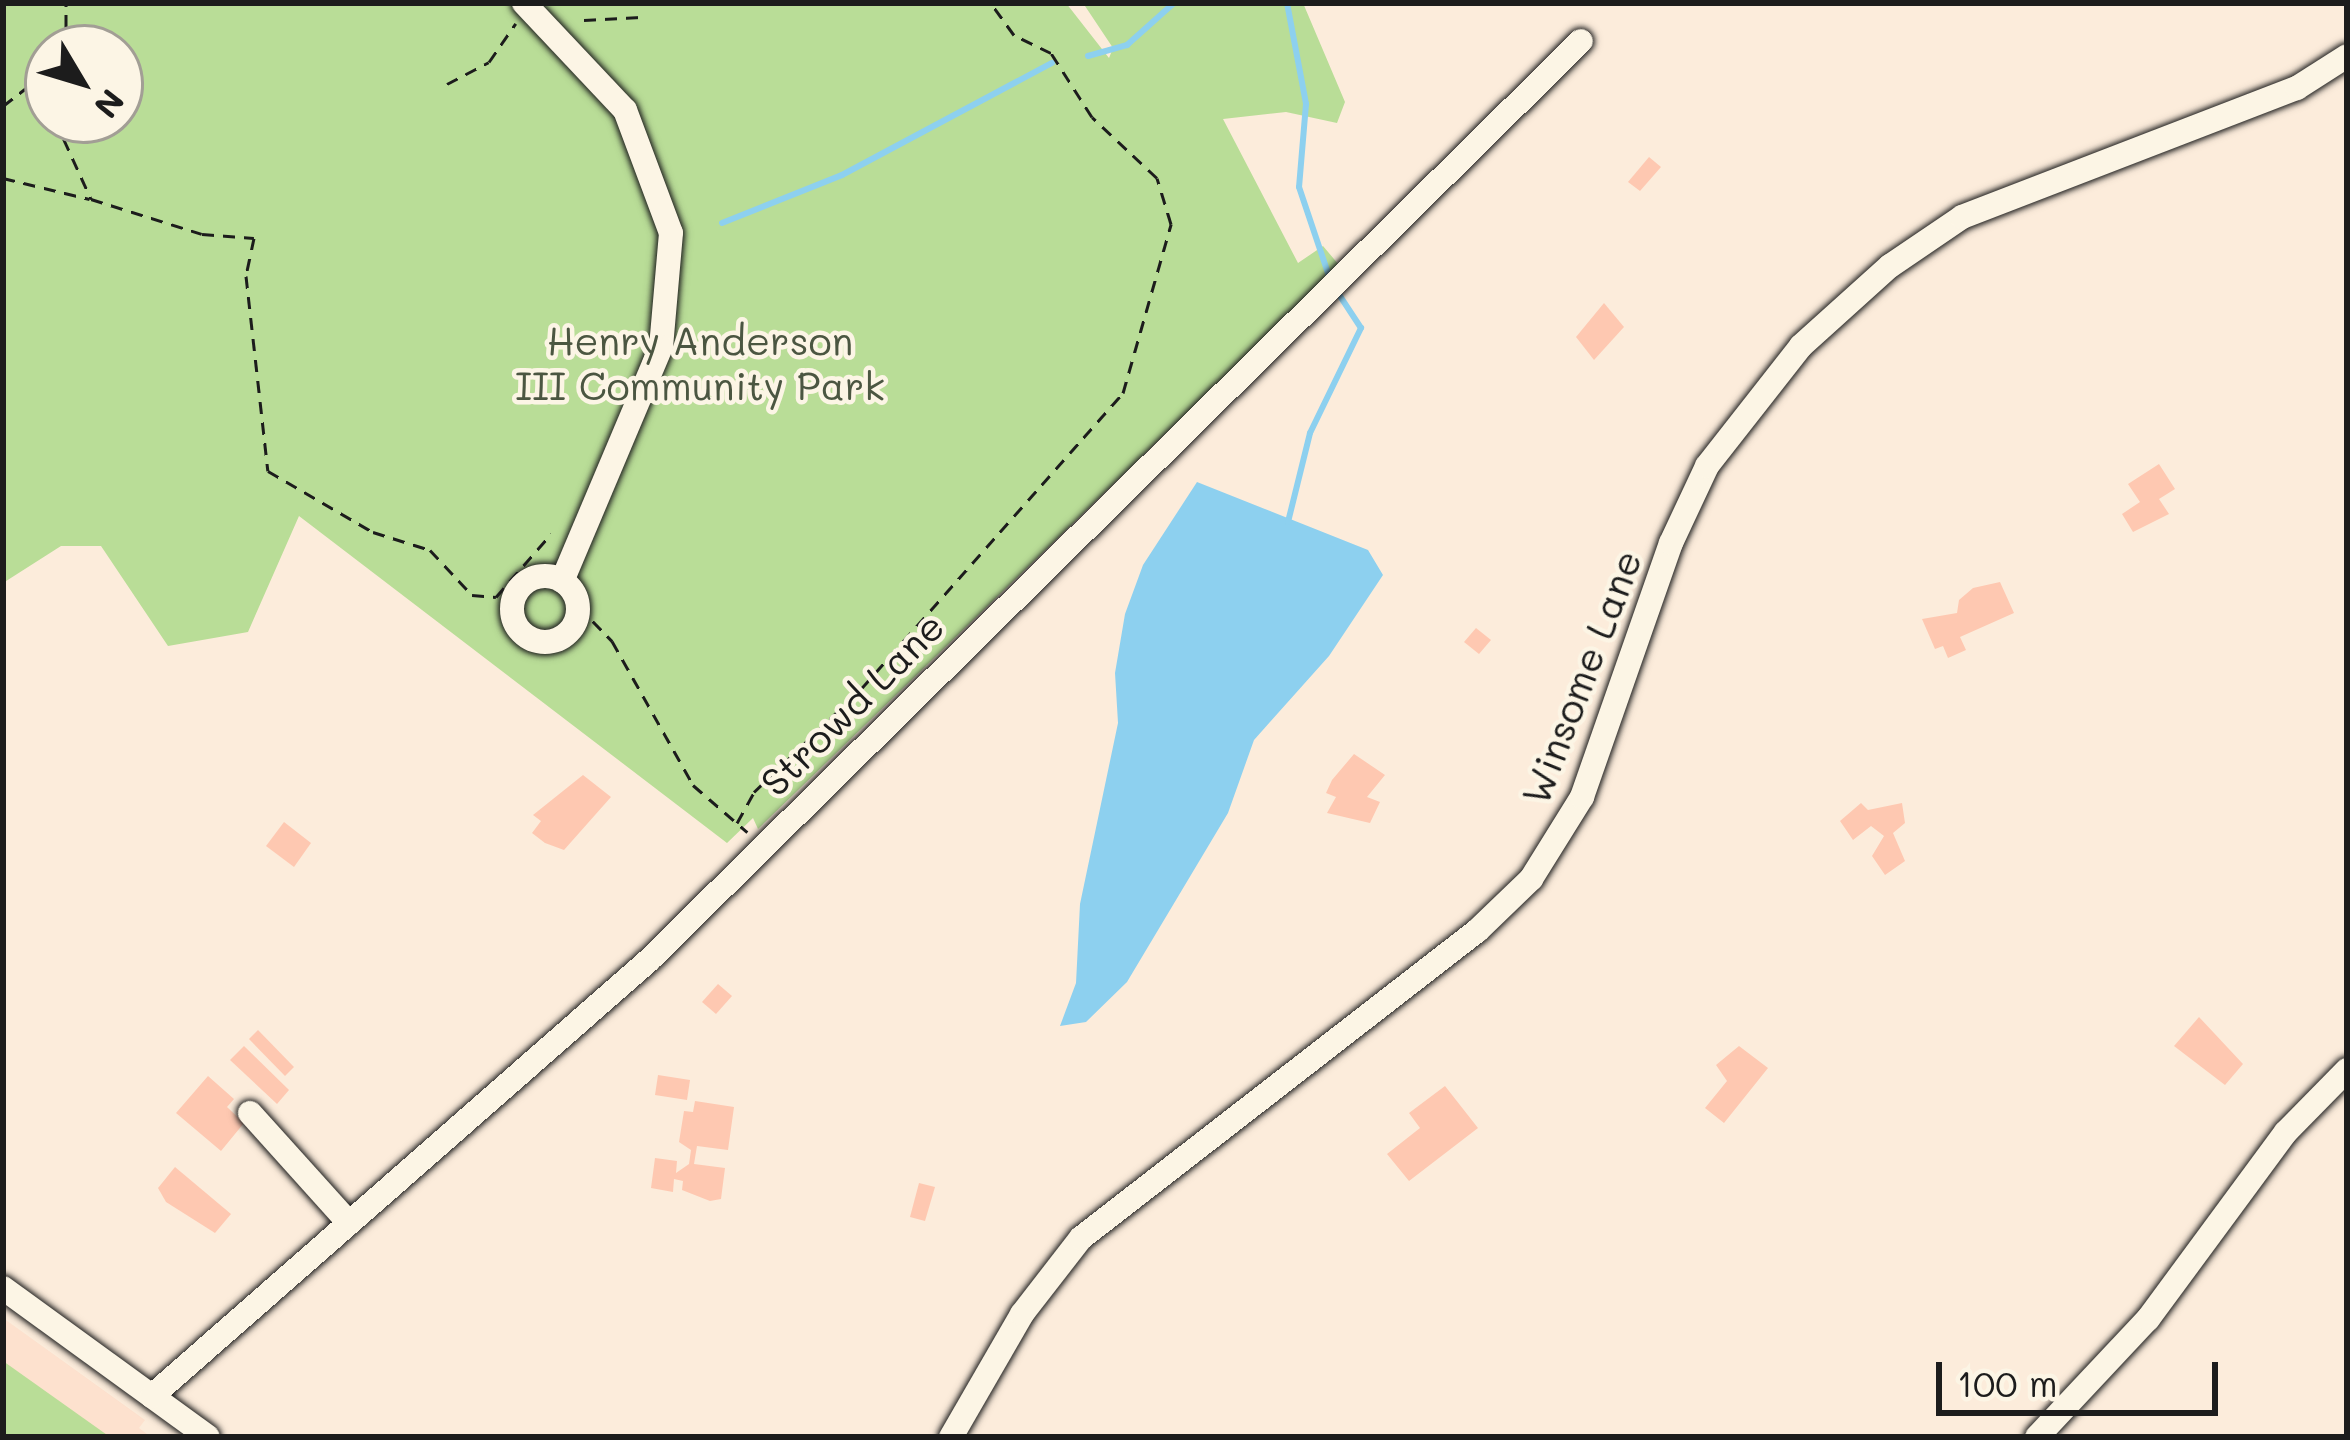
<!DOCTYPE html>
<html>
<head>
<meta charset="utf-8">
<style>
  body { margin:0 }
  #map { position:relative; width:2350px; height:1440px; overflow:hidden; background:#fcecdb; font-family:Mali,sans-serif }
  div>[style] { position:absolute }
  .built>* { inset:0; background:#fde1ce }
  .green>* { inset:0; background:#b9dd97 }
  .water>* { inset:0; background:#8dd0ef }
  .stream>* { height:6px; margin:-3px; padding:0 3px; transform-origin:3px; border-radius:3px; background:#8dd0ef }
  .building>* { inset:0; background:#fec8b1 }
  .path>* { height:3px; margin-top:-1.5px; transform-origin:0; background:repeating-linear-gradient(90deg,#1c1c1c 0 12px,transparent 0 21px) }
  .roads { filter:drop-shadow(0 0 3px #1c1c1c) drop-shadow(0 0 3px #1c1c1c) }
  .minor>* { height:24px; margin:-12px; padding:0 12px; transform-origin:12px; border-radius:12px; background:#fcf5e5 }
  .minor>.ring { margin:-12px; padding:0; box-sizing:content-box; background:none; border:24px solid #fcf5e5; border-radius:50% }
  span { translate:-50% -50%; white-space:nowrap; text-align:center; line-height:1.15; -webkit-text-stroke:9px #fcf5e5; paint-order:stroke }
  .park-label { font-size:39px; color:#4b5641 }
  .street-label { font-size:39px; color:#1c1c1c }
  .frame { position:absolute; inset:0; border:6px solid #1c1c1c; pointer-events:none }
  .north { position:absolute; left:24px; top:24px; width:120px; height:120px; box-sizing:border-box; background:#fcf5e5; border:3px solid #a29e95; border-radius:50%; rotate:128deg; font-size:33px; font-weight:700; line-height:48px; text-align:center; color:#1c1c1c }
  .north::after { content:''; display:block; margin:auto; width:42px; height:54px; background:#1c1c1c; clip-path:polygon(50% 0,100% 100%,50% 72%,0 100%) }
  .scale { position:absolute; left:1936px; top:1362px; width:282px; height:54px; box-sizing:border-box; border:6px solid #1c1c1c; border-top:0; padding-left:15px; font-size:36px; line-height:42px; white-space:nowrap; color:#1c1c1c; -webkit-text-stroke:9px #fcf5e5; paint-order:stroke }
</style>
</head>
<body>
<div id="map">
  <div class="built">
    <i style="clip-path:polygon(3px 1318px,145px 1420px,139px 1428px,151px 1437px,3px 1437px)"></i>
  </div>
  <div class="green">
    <i style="clip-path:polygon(evenodd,3px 3px,1066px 3px,1109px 58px,1113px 48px,1083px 3px,1303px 3px,1345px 102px,1337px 123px,1286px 112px,1223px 119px,1298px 263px,1323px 246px,1339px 265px,758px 829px,753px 818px,727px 843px,299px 516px,248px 632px,168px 646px,101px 546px,61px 546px,3px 583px,3px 3px,48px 48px,120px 48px,120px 120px,48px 120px,48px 48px)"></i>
    <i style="clip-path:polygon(3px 1361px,110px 1437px,3px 1437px)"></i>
  </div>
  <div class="water">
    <i style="clip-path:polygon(1197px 482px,1368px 550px,1383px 575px,1329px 656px,1254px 740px,1228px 813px,1127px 982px,1086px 1022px,1060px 1026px,1076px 983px,1080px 904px,1118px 723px,1115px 673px,1125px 614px,1143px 565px)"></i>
  </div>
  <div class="stream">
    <i style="left:1287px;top:3px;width:103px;rotate:79.3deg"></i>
    <i style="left:1306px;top:104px;width:83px;rotate:94.8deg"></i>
    <i style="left:1299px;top:187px;width:100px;rotate:71.4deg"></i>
    <i style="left:1088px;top:56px;width:41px;rotate:-15.8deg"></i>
    <i style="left:1127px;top:45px;width:63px;rotate:-41.8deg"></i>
    <i style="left:722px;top:223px;width:129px;rotate:-21.8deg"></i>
    <i style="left:842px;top:175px;width:238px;rotate:-28.1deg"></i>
    <i style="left:1288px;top:522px;width:92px;rotate:-76.1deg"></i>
    <i style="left:1310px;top:433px;width:117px;rotate:-64.1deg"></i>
    <i style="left:1361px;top:328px;width:42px;rotate:-123.3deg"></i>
  </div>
  <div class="building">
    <i style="clip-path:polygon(1649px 157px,1661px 167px,1640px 191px,1628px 182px)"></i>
    <i style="clip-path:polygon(1604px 303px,1624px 327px,1594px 360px,1576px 337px)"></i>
    <i style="clip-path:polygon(2159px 464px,2175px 489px,2159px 499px,2169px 514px,2133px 532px,2122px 514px,2140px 502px,2128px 484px)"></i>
    <i style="clip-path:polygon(2000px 582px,2014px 613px,1960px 637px,1966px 650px,1948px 658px,1943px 646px,1935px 649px,1922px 619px,1957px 613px,1959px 600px,1973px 588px)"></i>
    <i style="clip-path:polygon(1476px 628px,1491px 640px,1479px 654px,1464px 642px)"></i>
    <i style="clip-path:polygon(1354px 754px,1385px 775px,1367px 797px,1380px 802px,1370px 823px,1327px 813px,1336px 797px,1326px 793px,1332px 780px)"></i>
    <i style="clip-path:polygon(583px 775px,611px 797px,564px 850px,545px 843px,532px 833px,541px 821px,533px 815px)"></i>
    <i style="clip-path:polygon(1861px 803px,1868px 810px,1902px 803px,1905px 823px,1893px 833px,1905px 861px,1885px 875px,1872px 856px,1884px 836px,1871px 826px,1853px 840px,1840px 821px)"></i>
    <i style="clip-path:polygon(284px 822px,311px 843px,294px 867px,266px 846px)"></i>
    <i style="clip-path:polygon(718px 984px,732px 996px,716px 1014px,702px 1002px)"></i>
    <i style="clip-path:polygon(2199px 1017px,2243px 1064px,2225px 1085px,2174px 1046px)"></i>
    <i style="clip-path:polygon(258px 1030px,294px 1067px,285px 1076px,249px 1039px)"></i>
    <i style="clip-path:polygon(244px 1046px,289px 1090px,277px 1104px,230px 1060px)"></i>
    <i style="clip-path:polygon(1739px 1046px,1768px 1068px,1724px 1123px,1705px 1108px,1727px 1081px,1716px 1065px)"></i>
    <i style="clip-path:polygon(658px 1075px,690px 1080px,687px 1100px,655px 1095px)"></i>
    <i style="clip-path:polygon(208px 1076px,234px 1099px,227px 1107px,244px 1123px,221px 1151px,176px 1113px)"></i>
    <i style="clip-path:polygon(1445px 1086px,1478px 1128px,1409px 1181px,1387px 1154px,1420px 1128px,1409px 1113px)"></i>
    <i style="clip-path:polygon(695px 1101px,734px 1107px,728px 1150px,697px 1146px,694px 1164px,725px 1168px,721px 1199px,710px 1201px,682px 1190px,683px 1181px,674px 1179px,673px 1192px,651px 1188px,655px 1158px,677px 1161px,676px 1173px,689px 1164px,691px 1150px,679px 1142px,684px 1111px,693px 1112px)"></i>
    <i style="clip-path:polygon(175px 1167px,231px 1214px,215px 1233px,166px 1202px,158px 1188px)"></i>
    <i style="clip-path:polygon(919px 1183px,935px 1187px,925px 1221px,910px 1217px)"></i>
  </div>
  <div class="path">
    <i style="left:584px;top:20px;width:57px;rotate:-3deg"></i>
    <i style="left:66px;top:48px;width:45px;rotate:-90deg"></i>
    <i style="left:45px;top:74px;width:15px;rotate:79deg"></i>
    <i style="left:447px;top:84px;width:47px;rotate:-27.6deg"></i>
    <i style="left:489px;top:62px;width:47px;rotate:-55.3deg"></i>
    <i style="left:3px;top:106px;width:57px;rotate:-37.9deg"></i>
    <i style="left:55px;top:120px;width:87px;rotate:65.5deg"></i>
    <i style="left:91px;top:199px;width:116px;rotate:17.5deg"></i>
    <i style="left:202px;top:234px;width:52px;rotate:4.4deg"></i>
    <i style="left:254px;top:238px;width:39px;rotate:102deg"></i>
    <i style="left:246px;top:276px;width:196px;rotate:83.6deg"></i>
    <i style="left:268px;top:471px;width:121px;rotate:30.2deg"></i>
    <i style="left:373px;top:532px;width:60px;rotate:17.5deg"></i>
    <i style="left:430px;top:550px;width:62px;rotate:47deg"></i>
    <i style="left:472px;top:595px;width:24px;rotate:5deg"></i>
    <i style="left:496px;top:597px;width:84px;rotate:-48.9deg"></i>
    <i style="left:3px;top:178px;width:89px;rotate:13.7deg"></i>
    <i style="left:578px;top:606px;width:49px;rotate:45.8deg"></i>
    <i style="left:612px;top:641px;width:165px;rotate:60.6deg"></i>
    <i style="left:693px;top:785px;width:72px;rotate:41deg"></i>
    <i style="left:737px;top:823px;width:35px;rotate:-61deg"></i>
    <i style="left:754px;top:792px;width:149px;rotate:-43.9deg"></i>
    <i style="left:861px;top:689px;width:395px;rotate:-48.5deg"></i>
    <i style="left:1123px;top:393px;width:176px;rotate:-74.1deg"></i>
    <i style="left:1171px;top:224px;width:48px;rotate:-106.9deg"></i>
    <i style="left:1157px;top:178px;width:89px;rotate:-136.8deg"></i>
    <i style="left:1092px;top:117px;width:76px;rotate:-122.6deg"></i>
    <i style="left:1051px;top:53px;width:41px;rotate:-154.1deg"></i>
    <i style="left:1014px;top:35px;width:39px;rotate:-126deg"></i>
  </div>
  <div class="roads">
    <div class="minor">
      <i style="left:524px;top:3px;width:147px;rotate:46.7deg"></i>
      <i style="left:625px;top:110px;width:131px;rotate:69.5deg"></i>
      <i style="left:671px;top:233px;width:114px;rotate:95deg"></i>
      <i style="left:661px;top:347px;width:254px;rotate:112.9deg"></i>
      <i class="ring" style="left:512px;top:576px;width:42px;height:42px"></i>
      <i style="left:250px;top:1113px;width:148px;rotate:48deg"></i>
      <i style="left:3px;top:1288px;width:253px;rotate:36deg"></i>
      <i style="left:152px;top:1396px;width:660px;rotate:-41.25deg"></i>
      <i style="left:648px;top:961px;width:1310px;rotate:-44.6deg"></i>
      <i style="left:951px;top:1437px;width:142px;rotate:-60deg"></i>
      <i style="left:1022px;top:1314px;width:96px;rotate:-52.2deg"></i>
      <i style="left:1081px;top:1238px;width:502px;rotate:-37.8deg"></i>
      <i style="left:1478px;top:930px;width:74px;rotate:-43.9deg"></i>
      <i style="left:1531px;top:879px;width:97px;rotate:-58.1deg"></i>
      <i style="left:1582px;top:797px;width:269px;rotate:-70.7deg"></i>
      <i style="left:1671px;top:543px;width:85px;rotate:-64.9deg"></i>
      <i style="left:1707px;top:466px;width:152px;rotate:-51.9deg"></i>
      <i style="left:1801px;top:346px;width:120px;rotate:-42deg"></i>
      <i style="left:1890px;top:266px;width:87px;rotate:-34.2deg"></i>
      <i style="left:1962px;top:217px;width:359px;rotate:-21.1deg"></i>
      <i style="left:2297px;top:88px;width:59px;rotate:-32.6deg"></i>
      <i style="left:2037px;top:1437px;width:162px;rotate:-46.8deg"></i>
      <i style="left:2148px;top:1319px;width:232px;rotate:-53.6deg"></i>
      <i style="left:2286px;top:1132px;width:87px;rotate:-45.5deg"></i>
    </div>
  </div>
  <div class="park-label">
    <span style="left:700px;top:363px">Henry Anderson<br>III Community Park</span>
  </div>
  <div class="street-label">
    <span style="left:1581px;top:677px;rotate:-69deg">Winsome Lane</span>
    <span style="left:852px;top:704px;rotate:-45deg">Strowd Lane</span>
  </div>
  <div class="frame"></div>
  <div class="north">N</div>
  <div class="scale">100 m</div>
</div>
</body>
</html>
